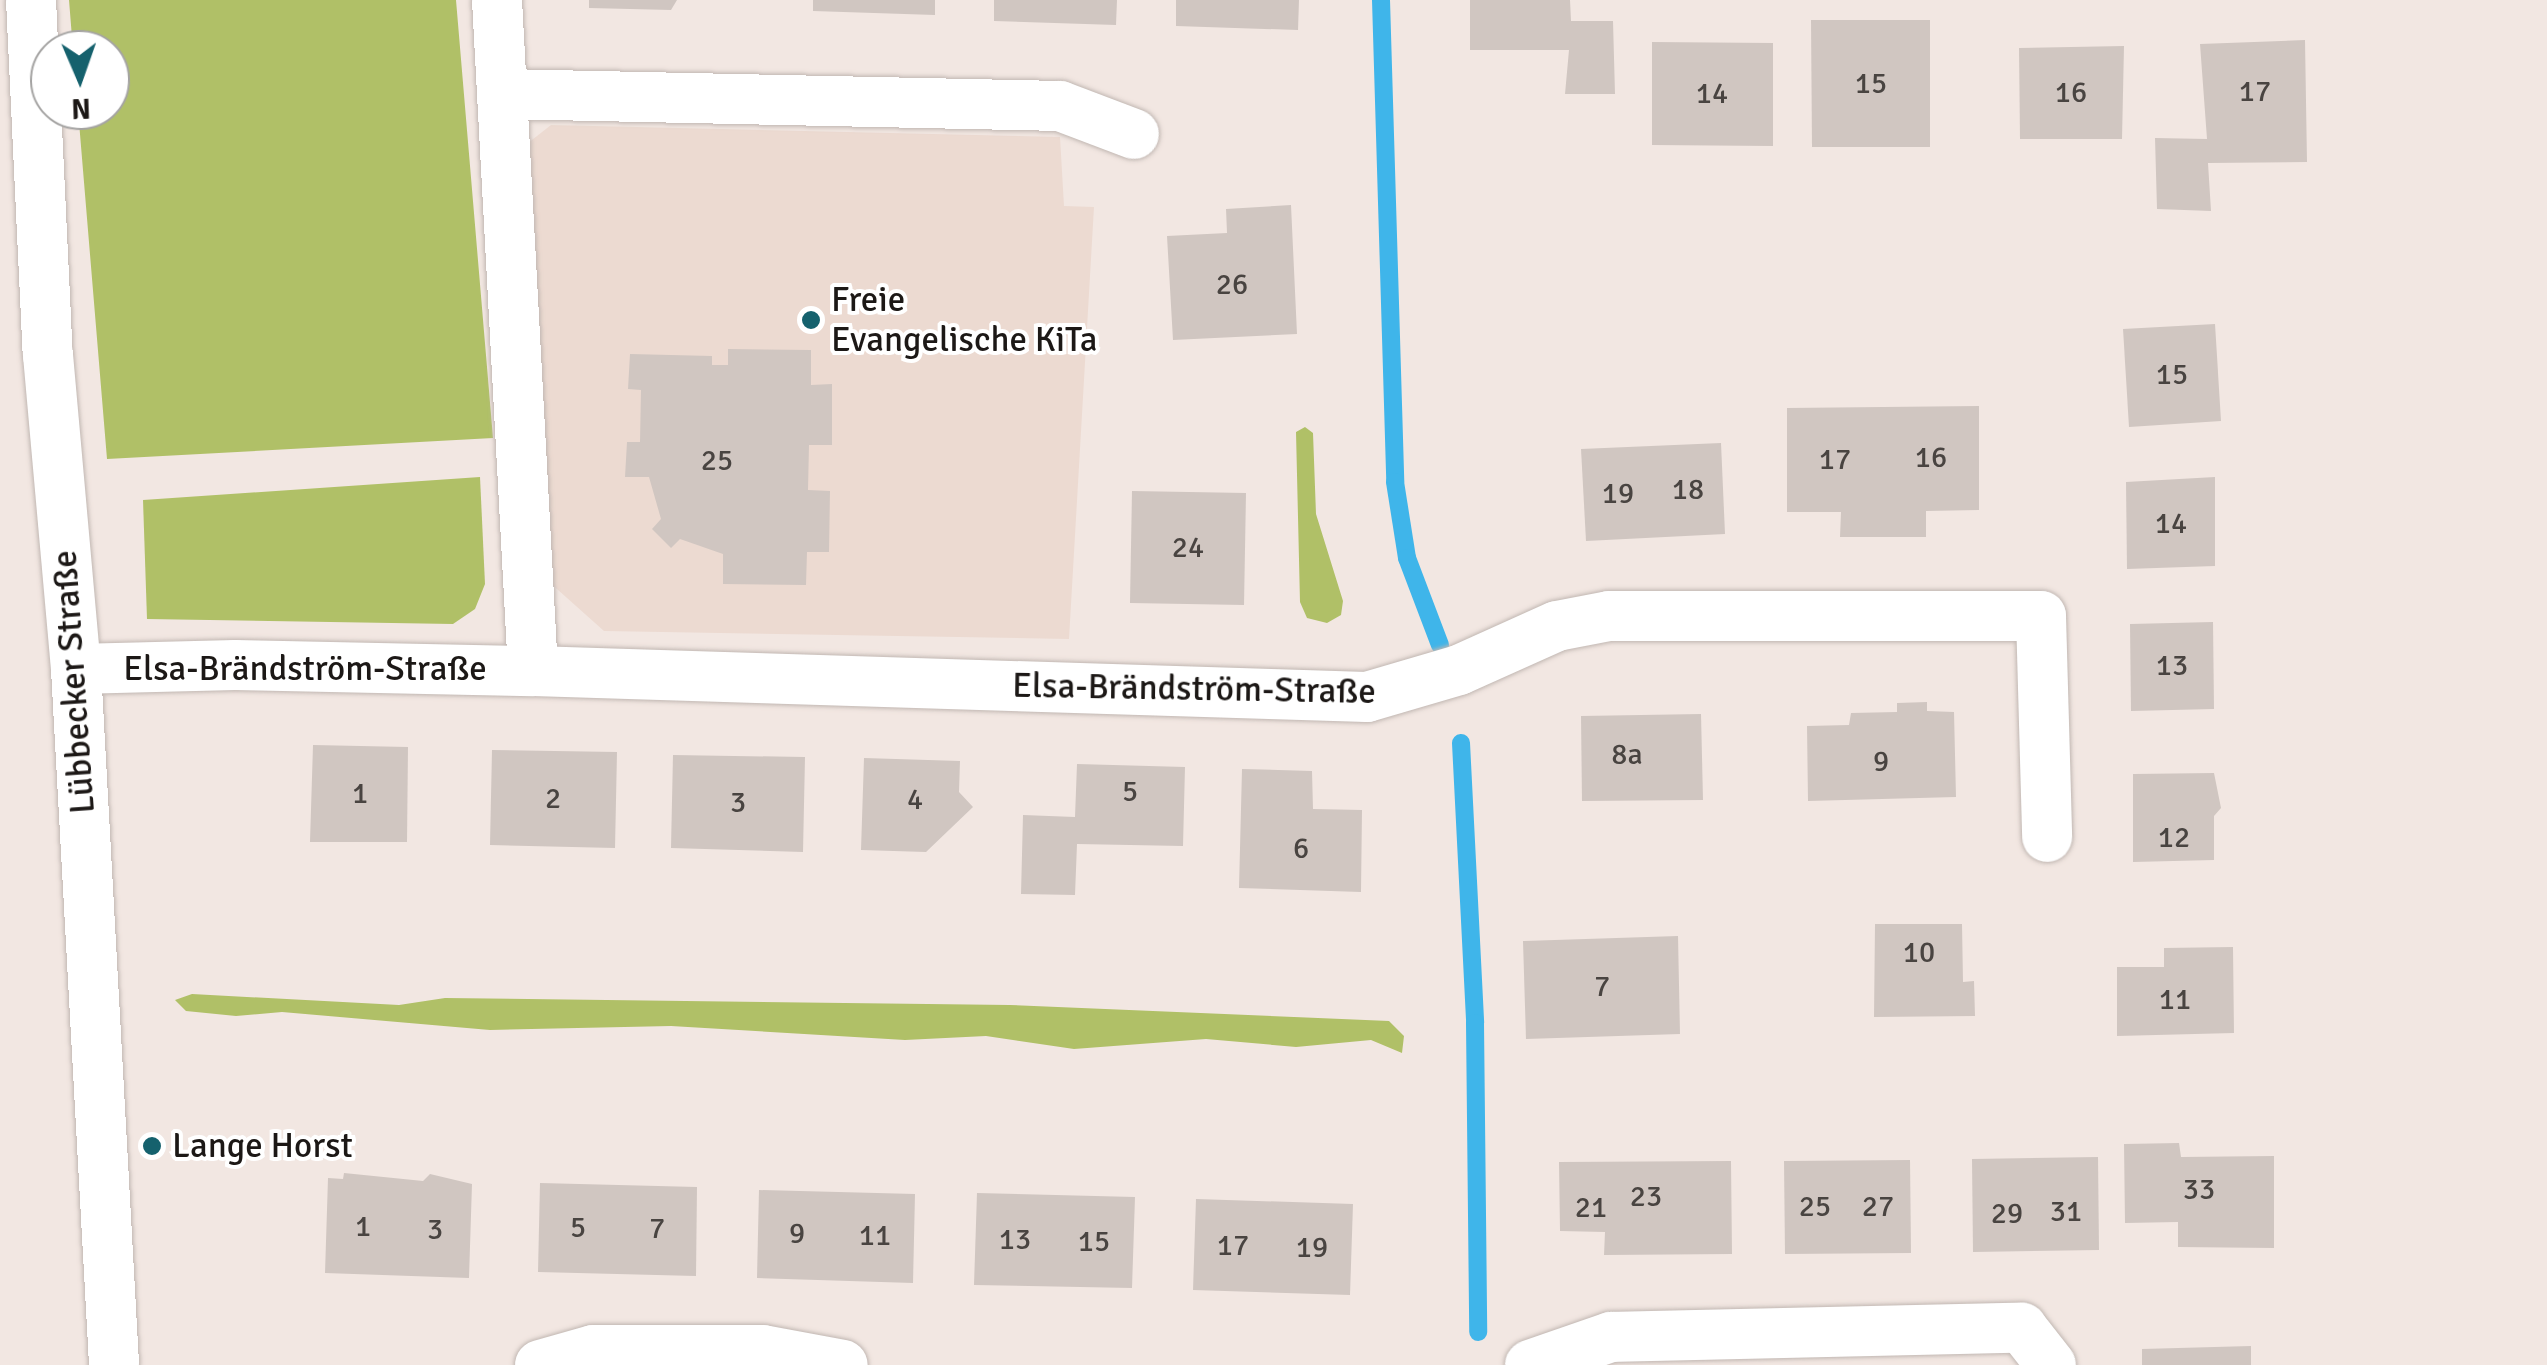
<!DOCTYPE html>
<html>
<head>
<meta charset="utf-8">
<style>
  body { margin:0 }
  #map { position:relative; width:2547px; height:1365px; overflow:hidden; background:#f2e7e2; font-family:Signika,sans-serif }
  div>[style] { position:absolute }
  .built>* { inset:0; background:#ecdad1 }
  .green>* { inset:0; background:#b0c067 }
  .stream>* { height:18px; margin:-9px; padding:0 9px; transform-origin:9px; border-radius:9px; background:#3fb5ea }
  .building>* { inset:0; background:#d0c6c1 }
  .roads { filter:drop-shadow(0 0 2px #c1b7b2) drop-shadow(0 0 2px #c1b7b2) }
  .minor>* { height:50px; margin:-25px; padding:0 25px; transform-origin:25px; border-radius:25px; background:#fff }
  .dots>* { width:28px; height:28px; translate:-50% -50%; box-sizing:border-box; border:5px solid #fff; border-radius:50% }
  span { translate:-50% -50%; white-space:nowrap; text-align:center; line-height:1.15; -webkit-text-stroke:8px #fff; paint-order:stroke }
  .number-label { font-size:30px; color:#494441 }
  .number-label span { -webkit-text-stroke-width:0 }
  .poi-label { font-size:35px; color:#1c1816 }
  .left { translate:0 -50%; text-align:left }
  .street-label { font-size:35px; color:#1c1816 }
  .north { position:absolute; left:30px; top:30px; width:100px; height:100px; box-sizing:border-box; background:#fff; border:2px solid #a4a3a2; border-radius:50%; rotate:178deg; font-size:28px; font-weight:700; line-height:40px; text-align:center; color:#1c1816 }
  .north::after { content:''; display:block; margin:auto; width:35px; height:45px; background:#15616d; clip-path:polygon(50% 0,100% 100%,50% 72%,0 100%) }
</style>
</head>
<body>
<div id="map">
  <div class="built">
    <i style="clip-path:polygon(551px 125px,1060px 137px,1064px 206px,1094px 207px,1069px 639px,604px 631px,548px 581px,523px 147px)"></i>
  </div>
  <div class="green">
    <i style="clip-path:polygon(69px 0,456px 0,493px 438px,107px 459px,78px 110px,110px 110px,110px 50px,73px 50px)"></i>
    <i style="clip-path:polygon(1305px 427px,1313px 433px,1316px 514px,1343px 601px,1341px 615px,1327px 623px,1307px 618px,1300px 602px,1296px 432px)"></i>
    <i style="clip-path:polygon(480px 477px,485px 584px,475px 609px,453px 624px,147px 619px,143px 500px)"></i>
    <i style="clip-path:polygon(192px 994px,399px 1005px,445px 998px,1010px 1005px,1389px 1021px,1404px 1036px,1402px 1053px,1371px 1040px,1296px 1047px,1206px 1039px,1074px 1049px,986px 1036px,905px 1040px,671px 1026px,490px 1030px,282px 1012px,236px 1016px,186px 1011px,175px 1000px)"></i>
  </div>
  <div class="stream">
    <i style="left:1381px;top:0;width:482px;rotate:88.3deg"></i>
    <i style="left:1395px;top:482px;width:77px;rotate:81deg"></i>
    <i style="left:1407px;top:558px;width:93px;rotate:69.2deg"></i>
    <i style="left:1461px;top:743px;width:280px;rotate:87.1deg"></i>
    <i style="left:1475px;top:1023px;width:309px;rotate:89.4deg"></i>
  </div>
  <div class="building">
    <i style="clip-path:polygon(589px 0,677px 0,671px 10px,589px 8px)"></i>
    <i style="clip-path:polygon(813px 0,935px 0,935px 15px,813px 11px)"></i>
    <i style="clip-path:polygon(994px 0,1117px 0,1116px 25px,994px 21px)"></i>
    <i style="clip-path:polygon(1176px 0,1299px 0,1298px 30px,1176px 26px)"></i>
    <i style="clip-path:polygon(1470px 0,1570px 0,1571px 21px,1613px 21px,1615px 94px,1565px 94px,1569px 50px,1470px 50px)"></i>
    <i style="clip-path:polygon(1811px 20px,1930px 20px,1930px 147px,1812px 147px)"></i>
    <i style="clip-path:polygon(2305px 40px,2307px 162px,2208px 163px,2211px 211px,2157px 209px,2155px 138px,2207px 139px,2200px 44px)"></i>
    <i style="clip-path:polygon(1652px 42px,1773px 43px,1773px 146px,1652px 145px)"></i>
    <i style="clip-path:polygon(2124px 46px,2122px 139px,2020px 139px,2019px 48px)"></i>
    <i style="clip-path:polygon(1291px 205px,1297px 334px,1173px 340px,1167px 236px,1227px 233px,1226px 209px)"></i>
    <i style="clip-path:polygon(2215px 324px,2221px 421px,2129px 427px,2123px 329px)"></i>
    <i style="clip-path:polygon(728px 349px,811px 350px,811px 385px,832px 384px,832px 445px,809px 445px,808px 490px,830px 491px,829px 552px,807px 552px,806px 585px,723px 584px,723px 554px,680px 539px,671px 548px,652px 529px,661px 519px,649px 477px,625px 477px,627px 442px,640px 442px,641px 390px,628px 389px,630px 354px,712px 356px,712px 365px,728px 365px)"></i>
    <i style="clip-path:polygon(1979px 406px,1979px 510px,1926px 511px,1926px 537px,1840px 537px,1841px 512px,1787px 512px,1787px 408px)"></i>
    <i style="clip-path:polygon(1721px 443px,1725px 534px,1586px 541px,1581px 449px)"></i>
    <i style="clip-path:polygon(2215px 477px,2215px 566px,2127px 569px,2126px 482px)"></i>
    <i style="clip-path:polygon(1132px 491px,1246px 493px,1244px 605px,1130px 603px)"></i>
    <i style="clip-path:polygon(2213px 622px,2214px 709px,2131px 711px,2130px 624px)"></i>
    <i style="clip-path:polygon(1927px 702px,1927px 711px,1954px 712px,1956px 797px,1808px 801px,1807px 726px,1849px 725px,1851px 713px,1897px 712px,1897px 703px)"></i>
    <i style="clip-path:polygon(1701px 714px,1703px 800px,1582px 801px,1581px 716px)"></i>
    <i style="clip-path:polygon(313px 745px,408px 747px,407px 842px,310px 842px)"></i>
    <i style="clip-path:polygon(492px 750px,617px 752px,615px 848px,490px 845px)"></i>
    <i style="clip-path:polygon(673px 755px,805px 757px,803px 852px,671px 848px)"></i>
    <i style="clip-path:polygon(864px 758px,960px 761px,959px 792px,973px 807px,926px 852px,861px 850px)"></i>
    <i style="clip-path:polygon(1077px 764px,1185px 767px,1183px 846px,1077px 844px,1075px 895px,1021px 894px,1023px 815px,1075px 817px)"></i>
    <i style="clip-path:polygon(1242px 769px,1312px 771px,1313px 809px,1362px 810px,1361px 892px,1239px 888px)"></i>
    <i style="clip-path:polygon(2214px 773px,2221px 808px,2214px 816px,2214px 860px,2133px 862px,2133px 774px)"></i>
    <i style="clip-path:polygon(1875px 924px,1962px 924px,1963px 982px,1974px 981px,1975px 1016px,1874px 1017px)"></i>
    <i style="clip-path:polygon(1678px 936px,1680px 1034px,1526px 1039px,1523px 941px)"></i>
    <i style="clip-path:polygon(2233px 947px,2234px 1033px,2117px 1036px,2117px 967px,2164px 967px,2164px 948px)"></i>
    <i style="clip-path:polygon(2179px 1143px,2181px 1157px,2274px 1156px,2274px 1248px,2178px 1247px,2178px 1222px,2125px 1223px,2124px 1144px)"></i>
    <i style="clip-path:polygon(2098px 1157px,2099px 1250px,1973px 1252px,1972px 1159px)"></i>
    <i style="clip-path:polygon(1910px 1160px,1911px 1253px,1785px 1254px,1784px 1161px)"></i>
    <i style="clip-path:polygon(1731px 1161px,1732px 1254px,1604px 1255px,1605px 1232px,1560px 1231px,1559px 1162px)"></i>
    <i style="clip-path:polygon(344px 1173px,423px 1181px,430px 1174px,472px 1184px,469px 1278px,325px 1273px,328px 1178px,343px 1179px)"></i>
    <i style="clip-path:polygon(540px 1183px,697px 1187px,696px 1276px,538px 1272px)"></i>
    <i style="clip-path:polygon(759px 1190px,915px 1194px,913px 1283px,757px 1278px)"></i>
    <i style="clip-path:polygon(977px 1193px,1135px 1197px,1132px 1288px,974px 1285px)"></i>
    <i style="clip-path:polygon(1196px 1199px,1353px 1204px,1350px 1295px,1193px 1290px)"></i>
    <i style="clip-path:polygon(2251px 1346px,2251px 1365px,2142px 1365px,2142px 1349px)"></i>
  </div>
  <div class="roads">
    <div class="minor">
      <i style="left:31px;top:0;width:355px;rotate:87.3deg"></i>
      <i style="left:48px;top:355px;width:315px;rotate:84.9deg"></i>
      <i style="left:76px;top:669px;width:697px;rotate:86.87deg"></i>
      <i style="left:497px;top:0;width:672px;rotate:86.93deg"></i>
      <i style="left:503px;top:94px;width:557px;rotate:1.23deg"></i>
      <i style="left:1060px;top:106px;width:79px;rotate:20.7deg"></i>
      <i style="left:76px;top:669px;width:159px;rotate:-1.4deg"></i>
      <i style="left:235px;top:665px;width:298px;rotate:1.2deg"></i>
      <i style="left:533px;top:671px;width:834px;rotate:1.79deg"></i>
      <i style="left:1367px;top:697px;width:96px;rotate:-16.4deg"></i>
      <i style="left:1459px;top:670px;width:107px;rotate:-24.2deg"></i>
      <i style="left:1557px;top:626px;width:53px;rotate:-10.9deg"></i>
      <i style="left:1609px;top:616px;width:432px"></i>
      <i style="left:2041px;top:616px;width:221px;rotate:88.4deg"></i>
      <i style="left:540px;top:1365px;width:55px;rotate:-15.8deg"></i>
      <i style="left:593px;top:1350px;width:170px"></i>
      <i style="left:763px;top:1350px;width:81px;rotate:10.6deg"></i>
      <i style="left:1530px;top:1365px;width:86px;rotate:-19.1deg"></i>
      <i style="left:1611px;top:1337px;width:411px;rotate:-1.3deg"></i>
      <i style="left:2022px;top:1328px;width:47px;rotate:51.9deg"></i>
    </div>
  </div>
  <div class="dots">
    <i style="left:811px;top:320px;background:#15616d"></i>
    <i style="left:152px;top:1146px;background:#15616d"></i>
  </div>
  <div class="number-label">
    <span style="left:1871px;top:84px">15</span>
    <span style="left:2255px;top:92px">17</span>
    <span style="left:2071px;top:93px">16</span>
    <span style="left:1712px;top:94px">14</span>
    <span style="left:1232px;top:285px">26</span>
    <span style="left:2172px;top:375px">15</span>
    <span style="left:1931px;top:458px">16</span>
    <span style="left:1835px;top:460px">17</span>
    <span style="left:717px;top:461px">25</span>
    <span style="left:1688px;top:490px">18</span>
    <span style="left:1618px;top:494px">19</span>
    <span style="left:2171px;top:524px">14</span>
    <span style="left:1188px;top:548px">24</span>
    <span style="left:2172px;top:666px">13</span>
    <span style="left:1627px;top:755px">8a</span>
    <span style="left:1881px;top:762px">9</span>
    <span style="left:1130px;top:792px">5</span>
    <span style="left:360px;top:794px">1</span>
    <span style="left:553px;top:799px">2</span>
    <span style="left:915px;top:800px">4</span>
    <span style="left:738px;top:803px">3</span>
    <span style="left:2174px;top:838px">12</span>
    <span style="left:1301px;top:849px">6</span>
    <span style="left:1919px;top:953px">10</span>
    <span style="left:1602px;top:987px">7</span>
    <span style="left:2175px;top:1000px">11</span>
    <span style="left:2199px;top:1190px">33</span>
    <span style="left:1646px;top:1197px">23</span>
    <span style="left:1815px;top:1207px">25</span>
    <span style="left:1878px;top:1207px">27</span>
    <span style="left:1591px;top:1208px">21</span>
    <span style="left:2066px;top:1212px">31</span>
    <span style="left:2007px;top:1214px">29</span>
    <span style="left:363px;top:1227px">1</span>
    <span style="left:578px;top:1228px">5</span>
    <span style="left:657px;top:1229px">7</span>
    <span style="left:435px;top:1230px">3</span>
    <span style="left:797px;top:1234px">9</span>
    <span style="left:875px;top:1236px">11</span>
    <span style="left:1015px;top:1240px">13</span>
    <span style="left:1094px;top:1242px">15</span>
    <span style="left:1233px;top:1246px">17</span>
    <span style="left:1312px;top:1248px">19</span>
  </div>
  <div class="poi-label">
    <span class="left" style="left:831px;top:320px">Freie<br>Evangelische KiTa</span>
    <span class="left" style="left:172px;top:1146px">Lange Horst</span>
  </div>
  <div class="street-label">
    <span style="left:305px;top:669px">Elsa-Brändström-Straße</span>
    <span style="left:74px;top:682px;rotate:-94deg">Lübbecker Straße</span>
    <span style="left:1194px;top:689px;rotate:1deg">Elsa-Brändström-Straße</span>
  </div>
  <div class="north">N</div>
</div>
</body>
</html>
